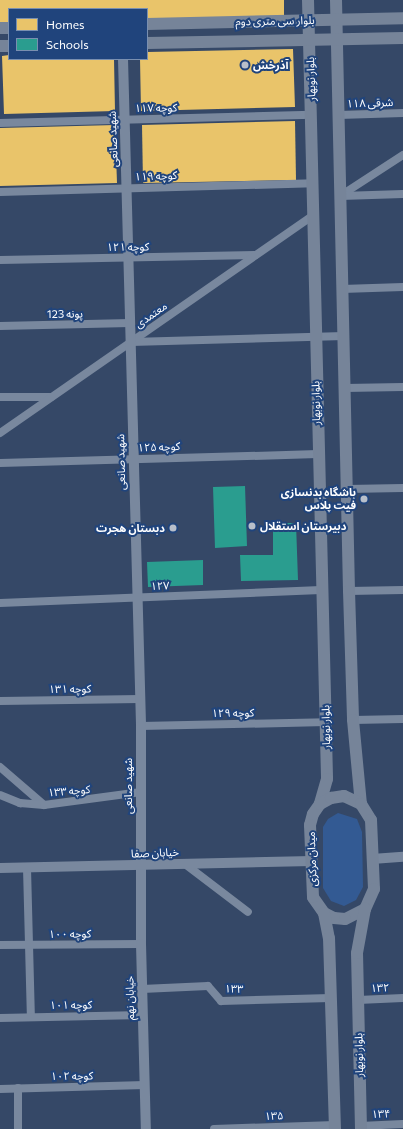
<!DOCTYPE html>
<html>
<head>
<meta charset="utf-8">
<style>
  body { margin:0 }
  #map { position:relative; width:403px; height:1129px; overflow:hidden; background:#354867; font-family:Commissioner,"Noto Sans Arabic",sans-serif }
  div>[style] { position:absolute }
  .green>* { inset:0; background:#335a93 }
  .homes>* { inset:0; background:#e9c46a }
  .schools>* { inset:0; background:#2a9d8f }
  .minor>* { height:8px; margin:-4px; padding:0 4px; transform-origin:4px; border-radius:4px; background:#79889e }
  .tertiary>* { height:10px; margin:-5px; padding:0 5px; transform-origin:5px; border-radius:5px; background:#79889e }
  .secondary>* { height:12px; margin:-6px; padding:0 6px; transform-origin:6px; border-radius:6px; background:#768499 }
  .dots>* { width:11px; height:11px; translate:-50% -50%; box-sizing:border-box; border:2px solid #20447c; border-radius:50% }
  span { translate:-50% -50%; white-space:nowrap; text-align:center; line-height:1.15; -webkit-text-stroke:4px #20447c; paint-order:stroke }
  .street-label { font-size:11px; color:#fff }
  .poi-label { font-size:11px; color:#fff; font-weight:700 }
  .left { translate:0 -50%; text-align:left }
  .right { translate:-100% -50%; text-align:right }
  .legend { position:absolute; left:8px; top:8px; width:140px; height:52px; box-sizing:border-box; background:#20447c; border:1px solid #798fb0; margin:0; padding:5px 7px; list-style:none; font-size:12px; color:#fff }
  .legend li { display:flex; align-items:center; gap:8px; height:20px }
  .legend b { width:20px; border:1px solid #798fb0 }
</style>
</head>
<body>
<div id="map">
  <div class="green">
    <i style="clip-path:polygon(338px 813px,357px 819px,362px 832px,363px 887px,356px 900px,344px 906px,331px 901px,323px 888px,323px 827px,328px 819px)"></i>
  </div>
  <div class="homes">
    <i style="clip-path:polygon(0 0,284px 0,284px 16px,147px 19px,147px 9px,9px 9px,9px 22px,0 22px)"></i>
    <i style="clip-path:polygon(293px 49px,295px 107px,141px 111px,140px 59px,147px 59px,147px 52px)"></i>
    <i style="clip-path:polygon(9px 55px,9px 59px,114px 59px,115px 111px,4px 114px,2px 56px)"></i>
    <i style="clip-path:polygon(295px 121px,296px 180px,143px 183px,142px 125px)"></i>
    <i style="clip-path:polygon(115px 125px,117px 183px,0 186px,0 128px)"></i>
  </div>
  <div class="schools">
    <i style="clip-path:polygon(245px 486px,247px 546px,215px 548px,213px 487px)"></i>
    <i style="clip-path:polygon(273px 523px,296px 523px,298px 580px,241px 581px,240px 555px,273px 555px)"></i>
    <i style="clip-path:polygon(203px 560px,203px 585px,148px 587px,147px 562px)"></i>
  </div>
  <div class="minor">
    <i style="left:339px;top:115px;width:64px;rotate:-1.8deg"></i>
    <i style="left:0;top:123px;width:312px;rotate:-1.5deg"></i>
    <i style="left:0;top:192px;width:313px;rotate:-1.6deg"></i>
    <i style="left:340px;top:196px;width:75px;rotate:-33.1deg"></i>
    <i style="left:341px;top:196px;width:62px;rotate:-1.8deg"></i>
    <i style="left:0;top:260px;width:255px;rotate:-1.1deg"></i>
    <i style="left:342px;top:289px;width:61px;rotate:-1.9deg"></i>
    <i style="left:0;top:326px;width:130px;rotate:-1.3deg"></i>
    <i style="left:131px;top:342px;width:213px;rotate:-1.6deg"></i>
    <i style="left:345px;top:388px;width:58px;rotate:-1deg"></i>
    <i style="left:0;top:397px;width:51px"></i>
    <i style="left:0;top:433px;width:382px;rotate:-34.8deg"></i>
    <i style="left:0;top:463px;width:318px;rotate:-1.6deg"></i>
    <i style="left:347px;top:489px;width:56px;rotate:-1deg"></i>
    <i style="left:349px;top:591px;width:54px;rotate:-1.1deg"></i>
    <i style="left:0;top:603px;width:321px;rotate:-2.3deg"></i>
    <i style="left:0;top:701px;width:140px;rotate:-0.8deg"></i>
    <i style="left:353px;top:720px;width:50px;rotate:-1.1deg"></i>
    <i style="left:141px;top:726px;width:185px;rotate:-1.2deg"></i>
    <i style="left:0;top:767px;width:58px;rotate:40.8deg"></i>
    <i style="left:0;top:795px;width:22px;rotate:22deg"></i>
    <i style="left:20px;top:803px;width:24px;rotate:5deg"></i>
    <i style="left:44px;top:805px;width:98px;rotate:-7.6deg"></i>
    <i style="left:185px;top:864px;width:79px;rotate:37.3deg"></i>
    <i style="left:27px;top:868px;width:149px;rotate:88.5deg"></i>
    <i style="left:0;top:945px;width:141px;rotate:-0.4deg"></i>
    <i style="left:142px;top:989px;width:66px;rotate:-2.6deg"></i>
    <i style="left:208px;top:986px;width:20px;rotate:49deg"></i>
    <i style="left:221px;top:1001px;width:110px;rotate:-1.6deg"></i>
    <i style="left:358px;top:1000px;width:45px;rotate:-2.5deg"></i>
    <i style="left:0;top:1018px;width:143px;rotate:-1.2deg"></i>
    <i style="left:18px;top:1088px;width:41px;rotate:90deg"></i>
    <i style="left:0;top:1089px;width:145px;rotate:-1.6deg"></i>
    <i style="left:360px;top:1126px;width:43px;rotate:-2.7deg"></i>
    <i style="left:214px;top:1129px;width:121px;rotate:-1.9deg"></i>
  </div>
  <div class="tertiary">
    <i style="left:123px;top:59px;width:667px;rotate:88.45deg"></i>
    <i style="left:141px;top:726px;width:218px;rotate:90deg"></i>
    <i style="left:141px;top:944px;width:185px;rotate:88.5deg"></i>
    <i style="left:372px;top:859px;width:31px;rotate:-4deg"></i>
    <i style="left:0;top:868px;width:312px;rotate:-1.3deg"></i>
  </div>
  <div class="secondary">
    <i style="left:308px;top:0;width:779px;rotate:88.6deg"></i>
    <i style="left:327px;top:779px;width:26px;rotate:106deg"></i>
    <i style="left:336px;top:0;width:591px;rotate:88.74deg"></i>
    <i style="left:349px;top:591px;width:129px;rotate:88.2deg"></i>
    <i style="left:353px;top:720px;width:84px;rotate:84.6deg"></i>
    <i style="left:147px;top:24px;width:256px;rotate:-1.3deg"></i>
    <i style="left:0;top:28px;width:9px"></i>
    <i style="left:147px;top:43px;width:256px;rotate:-1.1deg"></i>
    <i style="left:0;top:46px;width:9px"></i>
    <i style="left:344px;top:796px;width:19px;rotate:25deg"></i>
    <i style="left:361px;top:804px;width:19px;rotate:58deg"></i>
    <i style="left:371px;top:820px;width:69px;rotate:87.5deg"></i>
    <i style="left:374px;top:889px;width:22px;rotate:114deg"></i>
    <i style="left:365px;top:909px;width:22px;rotate:153deg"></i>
    <i style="left:345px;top:919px;width:11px;rotate:-175deg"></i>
    <i style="left:334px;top:918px;width:11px;rotate:-153deg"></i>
    <i style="left:324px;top:913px;width:19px;rotate:-125deg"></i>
    <i style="left:313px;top:897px;width:72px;rotate:-92.4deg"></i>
    <i style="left:310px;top:825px;width:11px;rotate:-75deg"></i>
    <i style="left:313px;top:814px;width:12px;rotate:-55deg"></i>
    <i style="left:320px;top:804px;width:13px;rotate:-29deg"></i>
    <i style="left:331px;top:798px;width:13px;rotate:-9deg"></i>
    <i style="left:324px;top:913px;width:25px;rotate:79deg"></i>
    <i style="left:329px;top:938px;width:191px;rotate:88.2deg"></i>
    <i style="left:361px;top:1129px;width:176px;rotate:-91.3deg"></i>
    <i style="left:357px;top:953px;width:45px;rotate:-79.7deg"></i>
  </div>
  <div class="dots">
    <i style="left:245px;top:65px;background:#b8bfca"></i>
    <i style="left:364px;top:499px;background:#b8bfca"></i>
    <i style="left:252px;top:526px;background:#b8bfca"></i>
    <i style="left:173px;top:528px;background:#b8bfca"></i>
  </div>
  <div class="street-label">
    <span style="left:275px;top:21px;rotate:-1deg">بلوار سی متری دوم</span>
    <span style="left:311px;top:79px;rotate:-92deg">بلوار نوبهار</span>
    <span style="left:370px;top:103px;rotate:-2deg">۱۱۸ شرقی</span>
    <span style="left:156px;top:108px;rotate:-1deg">کوچه ۱۱۷</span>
    <span style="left:113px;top:139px;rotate:-92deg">شهید صانعی</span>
    <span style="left:156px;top:176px;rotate:-2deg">کوچه ۱۱۹</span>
    <span style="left:128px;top:247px;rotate:-1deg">کوچه ۱۲۱</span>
    <span style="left:65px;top:314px;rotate:-1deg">123 پونه</span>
    <span style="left:151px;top:315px;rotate:-35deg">معتمدی</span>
    <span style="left:316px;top:403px;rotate:-91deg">بلوار نوبهار</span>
    <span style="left:159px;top:447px;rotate:-2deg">کوچه ۱۲۵</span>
    <span style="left:121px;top:462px;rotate:-91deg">شهید صانعی</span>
    <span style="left:160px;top:586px;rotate:-2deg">۱۲۷</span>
    <span style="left:70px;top:689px;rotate:-1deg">کوچه ۱۳۱</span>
    <span style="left:233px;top:713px;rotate:-1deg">کوچه ۱۲۹</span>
    <span style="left:326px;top:727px;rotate:-91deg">بلوار نوبهار</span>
    <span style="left:128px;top:786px;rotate:-90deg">شهید صانعی</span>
    <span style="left:69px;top:791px;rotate:-5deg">کوچه ۱۳۳</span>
    <span style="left:155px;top:853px;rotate:-2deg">خیابان صفا</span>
    <span style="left:312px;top:859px;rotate:-92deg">میدان مرکزی</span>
    <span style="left:70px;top:934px;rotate:-1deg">کوچه ۱۰۰</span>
    <span style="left:380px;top:988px;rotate:-2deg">۱۳۲</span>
    <span style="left:234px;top:989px;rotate:2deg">۱۳۳</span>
    <span style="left:130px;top:998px;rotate:-91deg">خیابان نهم</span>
    <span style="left:71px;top:1005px;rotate:-1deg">کوچه ۱۰۱</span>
    <span style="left:359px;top:1055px;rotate:-91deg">بلوار نوبهار</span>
    <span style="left:72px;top:1076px;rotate:-1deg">کوچه ۱۰۲</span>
    <span style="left:381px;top:1114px;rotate:-2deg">۱۳۴</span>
    <span style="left:274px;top:1116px;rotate:-2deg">۱۳۵</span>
  </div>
  <div class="poi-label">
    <span class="left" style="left:253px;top:65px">آذرخش</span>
    <span class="right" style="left:356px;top:499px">باشگاه بدنسازی<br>فیت پلاس</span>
    <span class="left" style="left:260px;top:526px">دبیرستان استقلال</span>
    <span class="right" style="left:165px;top:528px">دبستان هجرت</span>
  </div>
  <ul class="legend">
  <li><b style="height:11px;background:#e9c46a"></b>Homes</li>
  <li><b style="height:11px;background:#2a9d8f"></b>Schools</li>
  </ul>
</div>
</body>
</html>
